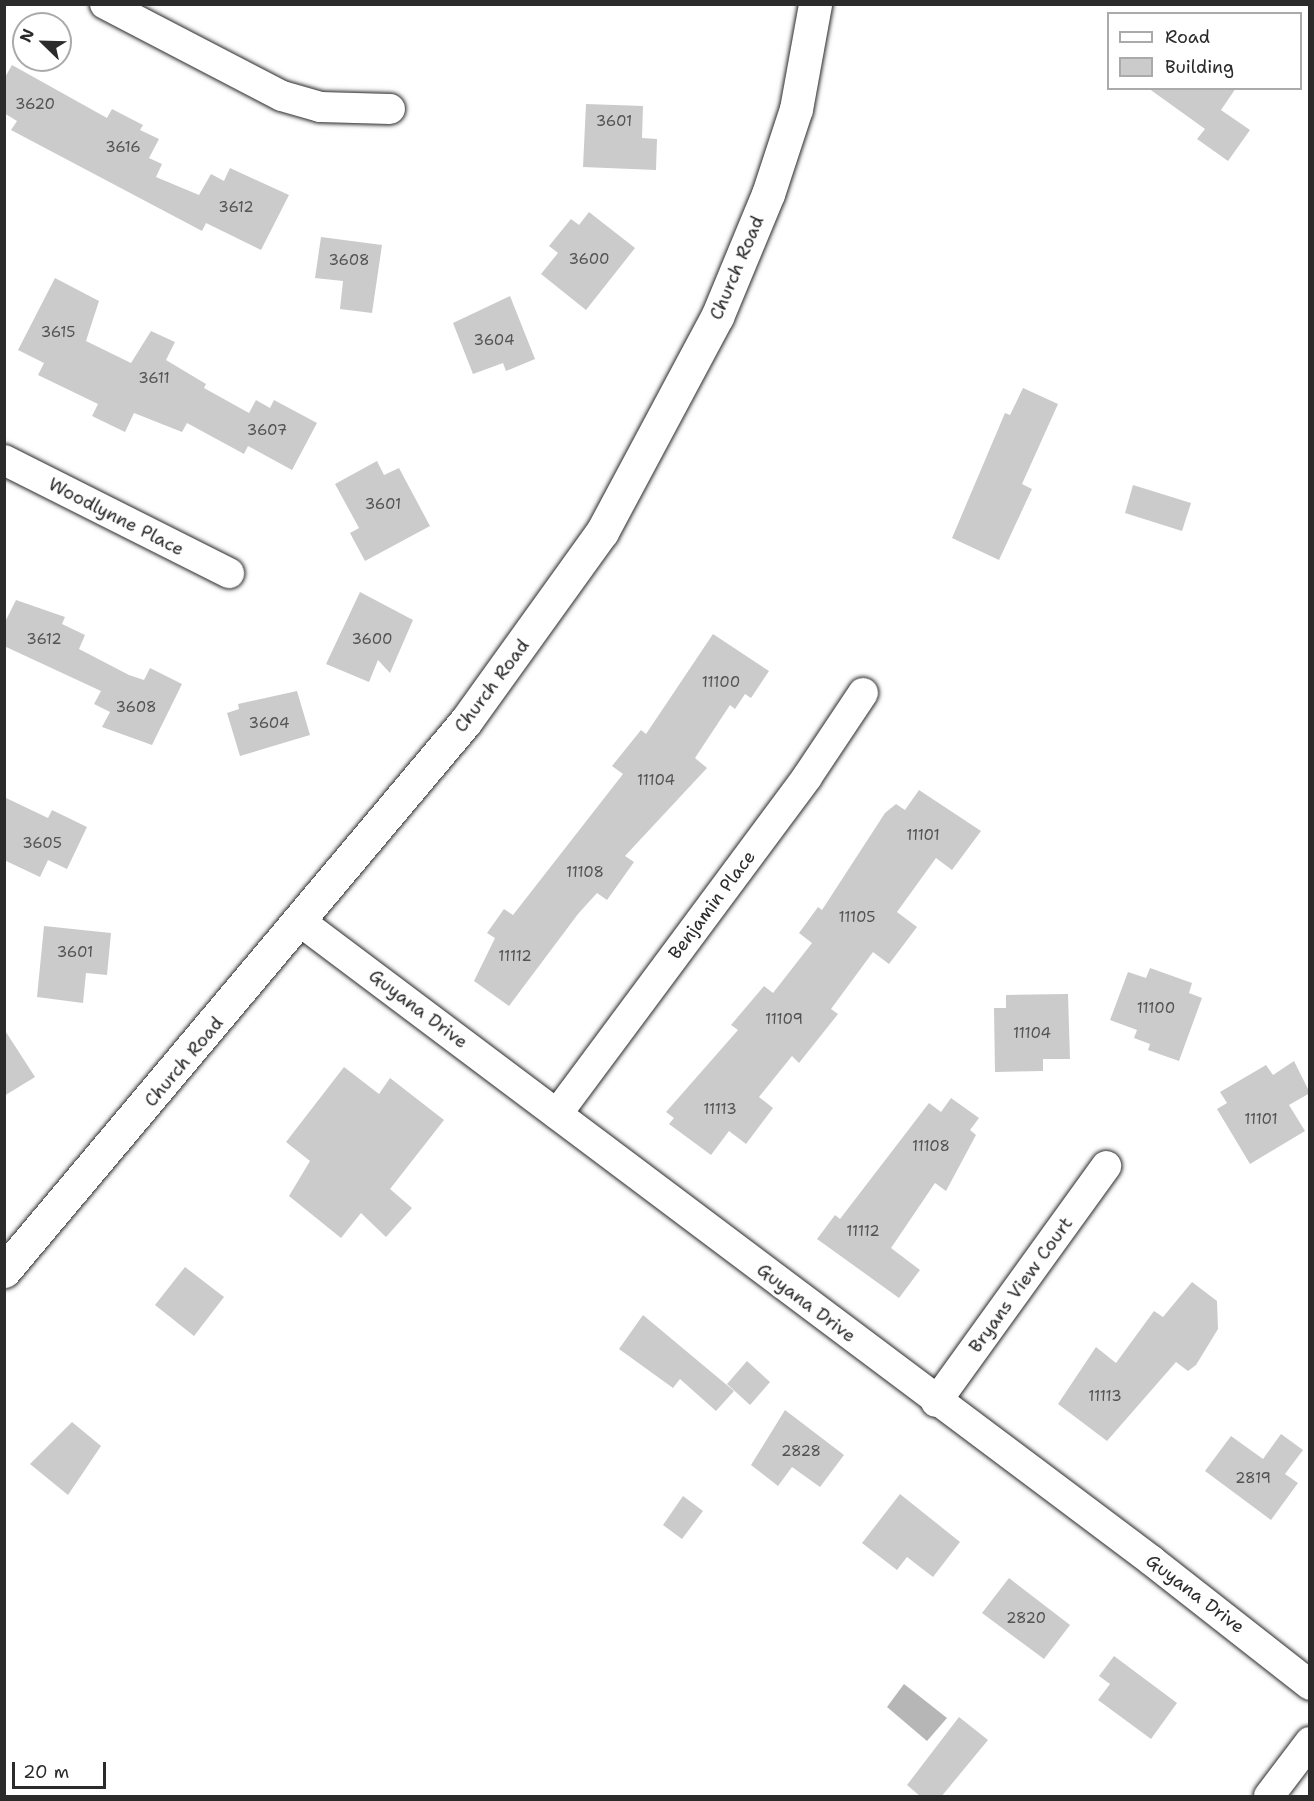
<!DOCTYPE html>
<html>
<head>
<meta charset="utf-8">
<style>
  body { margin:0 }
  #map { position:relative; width:1314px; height:1801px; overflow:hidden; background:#fff; font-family:"Shantell Sans",sans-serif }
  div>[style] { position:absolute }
  .water>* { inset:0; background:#b6b6b6 }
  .building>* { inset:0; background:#cbcbcb }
  .roads { filter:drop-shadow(0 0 2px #2b2b2b) drop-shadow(0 0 2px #2b2b2b) }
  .street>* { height:30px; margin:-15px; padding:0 15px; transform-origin:15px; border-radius:15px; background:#fff }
  .secondary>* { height:33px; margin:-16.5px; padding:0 16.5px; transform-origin:16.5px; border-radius:16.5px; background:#fff }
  span { translate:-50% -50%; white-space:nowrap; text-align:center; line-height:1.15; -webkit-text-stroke:6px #fff; paint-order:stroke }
  .number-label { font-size:15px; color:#535353 }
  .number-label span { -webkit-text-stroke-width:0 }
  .street-label { font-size:18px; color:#2b2b2b }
  .frame { position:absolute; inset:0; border:6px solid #2b2b2b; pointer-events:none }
  .legend { position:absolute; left:1107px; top:12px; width:195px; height:78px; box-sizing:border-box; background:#fff; border:2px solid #aaa; margin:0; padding:8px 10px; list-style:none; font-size:18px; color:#2b2b2b }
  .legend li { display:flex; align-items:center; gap:12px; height:30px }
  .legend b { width:30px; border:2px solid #aaa }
  .north { position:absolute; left:12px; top:12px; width:60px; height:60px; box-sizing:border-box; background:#fff; border:2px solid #aaa; border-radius:50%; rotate:293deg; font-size:16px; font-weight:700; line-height:24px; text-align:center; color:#2b2b2b }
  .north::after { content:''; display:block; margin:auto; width:21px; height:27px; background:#2b2b2b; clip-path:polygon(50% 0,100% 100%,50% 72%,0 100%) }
  .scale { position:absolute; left:12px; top:1762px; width:94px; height:27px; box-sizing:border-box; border:3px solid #2b2b2b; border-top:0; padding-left:8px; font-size:18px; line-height:21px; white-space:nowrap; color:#2b2b2b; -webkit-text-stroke:4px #fff; paint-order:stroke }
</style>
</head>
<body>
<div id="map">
  <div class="water">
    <i style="clip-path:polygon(904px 1684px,947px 1718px,927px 1741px,887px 1707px)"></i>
  </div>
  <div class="building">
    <i style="clip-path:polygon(12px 65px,107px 118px,112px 109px,143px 125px,140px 130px,159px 139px,149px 158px,162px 164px,156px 177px,199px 195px,211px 174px,224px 181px,230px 168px,289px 195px,261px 250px,206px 223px,202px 231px,11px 130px,17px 121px,4px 113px,4px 79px)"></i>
    <i style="clip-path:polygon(1148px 88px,1236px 88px,1221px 110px,1250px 130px,1228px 161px,1197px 139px,1205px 129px)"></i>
    <i style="clip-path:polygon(586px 104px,643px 106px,642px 138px,657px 139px,656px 170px,583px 167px)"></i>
    <i style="clip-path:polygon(589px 212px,635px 248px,586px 310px,541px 274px,558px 253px,549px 246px,571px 219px,579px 225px)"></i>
    <i style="clip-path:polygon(321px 237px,382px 245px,372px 313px,340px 309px,343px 281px,315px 278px)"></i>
    <i style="clip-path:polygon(55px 278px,99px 301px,86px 341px,131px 363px,151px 331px,175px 342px,166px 360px,206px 384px,204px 388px,249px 413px,256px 400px,270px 408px,274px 400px,317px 423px,292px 470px,248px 446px,244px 454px,187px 423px,182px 432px,134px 413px,125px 432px,92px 416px,98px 404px,38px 375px,44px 363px,18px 350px)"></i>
    <i style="clip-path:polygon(510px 296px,535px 359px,506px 371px,503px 363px,473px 374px,453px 323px)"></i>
    <i style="clip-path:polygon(1023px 388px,1058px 404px,1022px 484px,1032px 489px,999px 560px,952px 538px,1005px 413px,1010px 415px)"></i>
    <i style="clip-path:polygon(377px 461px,384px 475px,399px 468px,430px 526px,365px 561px,350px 533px,359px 528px,335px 484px)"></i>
    <i style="clip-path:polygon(1133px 485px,1191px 503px,1182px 531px,1125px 513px)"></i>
    <i style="clip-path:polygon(360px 592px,413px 620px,390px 673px,378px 660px,369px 682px,326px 664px)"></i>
    <i style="clip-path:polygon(16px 600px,65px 617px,62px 624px,85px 635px,79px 649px,129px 675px,144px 680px,150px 668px,182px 684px,152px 745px,102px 727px,110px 712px,94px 704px,101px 691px,4px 646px,4px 624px)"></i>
    <i style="clip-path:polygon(713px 634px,769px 671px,751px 698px,745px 694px,735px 709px,730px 705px,695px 758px,707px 768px,625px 856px,634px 862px,607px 900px,597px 893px,578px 914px,509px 1006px,474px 981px,495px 938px,487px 933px,504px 909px,513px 915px,623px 774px,612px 766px,641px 730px,646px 734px)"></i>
    <i style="clip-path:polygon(297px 691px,310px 735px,240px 756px,227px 713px,239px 709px,238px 704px)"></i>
    <i style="clip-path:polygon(919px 790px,981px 831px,952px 870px,936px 858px,897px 912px,917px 927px,889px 964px,873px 952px,831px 1009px,838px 1014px,799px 1063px,792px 1056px,759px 1097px,773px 1108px,746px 1144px,729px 1131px,711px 1155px,669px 1124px,674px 1118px,666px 1112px,738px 1030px,731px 1025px,764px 986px,773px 993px,812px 943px,799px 933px,818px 907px,822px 910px,885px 813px,896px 804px,905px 810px)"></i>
    <i style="clip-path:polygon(4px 797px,48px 818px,52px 810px,87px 827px,67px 869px,48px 860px,40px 877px,4px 860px)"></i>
    <i style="clip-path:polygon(44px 926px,111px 933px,107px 975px,86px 973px,83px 1003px,37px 997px)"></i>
    <i style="clip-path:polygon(1150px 968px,1192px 983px,1189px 993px,1202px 998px,1179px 1061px,1148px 1050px,1150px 1044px,1134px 1038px,1137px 1030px,1110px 1020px,1128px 972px,1146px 978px)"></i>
    <i style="clip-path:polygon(1068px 994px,1070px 1059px,1043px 1059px,1043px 1071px,995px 1072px,994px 1008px,1006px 1008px,1006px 995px)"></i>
    <i style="clip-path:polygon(4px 1029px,35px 1077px,4px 1096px)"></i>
    <i style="clip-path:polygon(1294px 1061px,1310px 1093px,1289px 1105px,1305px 1131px,1250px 1164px,1217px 1109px,1227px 1103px,1220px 1092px,1266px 1065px,1273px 1075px)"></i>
    <i style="clip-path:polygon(344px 1067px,379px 1094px,390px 1078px,444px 1120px,390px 1189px,412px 1208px,386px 1237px,361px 1213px,341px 1238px,289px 1196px,310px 1161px,286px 1142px)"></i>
    <i style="clip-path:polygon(951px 1098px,979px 1118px,970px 1130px,976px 1135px,946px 1191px,935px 1183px,891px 1248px,920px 1270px,899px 1298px,817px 1239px,835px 1215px,840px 1219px,929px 1103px,941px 1112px)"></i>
    <i style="clip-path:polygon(185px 1267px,224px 1297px,194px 1336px,155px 1305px)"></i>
    <i style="clip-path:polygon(1192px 1282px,1217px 1301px,1218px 1329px,1196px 1365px,1188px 1371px,1176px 1362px,1107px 1441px,1058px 1404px,1096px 1347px,1116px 1363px,1154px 1311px,1163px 1317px)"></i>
    <i style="clip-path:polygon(643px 1315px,734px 1391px,716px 1411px,680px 1379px,673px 1388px,619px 1349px)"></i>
    <i style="clip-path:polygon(747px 1361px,770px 1382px,750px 1405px,727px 1384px)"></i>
    <i style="clip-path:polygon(785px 1410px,844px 1455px,820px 1487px,792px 1467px,778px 1486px,751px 1465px)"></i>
    <i style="clip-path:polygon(72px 1422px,101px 1446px,68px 1495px,30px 1464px)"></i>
    <i style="clip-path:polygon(1281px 1434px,1303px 1450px,1285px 1474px,1298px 1483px,1271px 1520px,1205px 1471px,1231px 1436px,1263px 1459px)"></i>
    <i style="clip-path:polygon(900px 1494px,960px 1542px,933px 1577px,907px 1557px,897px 1570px,862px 1543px)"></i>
    <i style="clip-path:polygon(683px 1496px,703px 1511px,682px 1539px,663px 1525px)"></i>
    <i style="clip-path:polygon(1009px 1578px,1070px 1625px,1044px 1659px,982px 1613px)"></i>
    <i style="clip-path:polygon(1114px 1656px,1177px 1703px,1151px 1739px,1098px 1700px,1110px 1684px,1099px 1676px)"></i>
    <i style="clip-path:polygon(959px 1717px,988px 1740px,941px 1797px,921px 1797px,907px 1785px)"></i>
  </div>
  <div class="roads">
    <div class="street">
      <i style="left:105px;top:4px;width:199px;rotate:27.5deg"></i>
      <i style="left:282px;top:96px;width:40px;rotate:16deg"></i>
      <i style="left:320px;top:107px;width:70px;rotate:1.6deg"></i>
      <i style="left:4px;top:460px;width:252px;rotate:26.7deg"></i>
      <i style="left:301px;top:922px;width:1064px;rotate:36.9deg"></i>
      <i style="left:1152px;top:1561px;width:201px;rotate:38.1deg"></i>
      <i style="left:557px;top:1114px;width:420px;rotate:-53.4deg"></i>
      <i style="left:807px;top:777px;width:101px;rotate:-56.3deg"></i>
      <i style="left:936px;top:1402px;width:291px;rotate:-54.2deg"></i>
      <i style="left:1269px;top:1796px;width:68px;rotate:-52.8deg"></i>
    </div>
    <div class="secondary">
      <i style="left:4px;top:1271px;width:718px;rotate:-49.97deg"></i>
      <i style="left:466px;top:721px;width:233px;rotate:-54.3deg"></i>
      <i style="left:602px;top:532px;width:244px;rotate:-61.9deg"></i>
      <i style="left:717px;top:317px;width:133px;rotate:-67.5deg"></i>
      <i style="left:768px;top:194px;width:89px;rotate:-71.8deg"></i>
      <i style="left:796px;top:109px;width:107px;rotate:-79.7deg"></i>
    </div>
  </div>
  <div class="number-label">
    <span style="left:35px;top:105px">3620</span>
    <span style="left:614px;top:122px">3601</span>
    <span style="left:123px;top:148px">3616</span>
    <span style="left:236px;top:208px">3612</span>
    <span style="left:589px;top:260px">3600</span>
    <span style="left:349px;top:261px">3608</span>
    <span style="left:58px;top:333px">3615</span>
    <span style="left:494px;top:341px">3604</span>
    <span style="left:154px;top:379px">3611</span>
    <span style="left:267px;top:431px">3607</span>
    <span style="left:383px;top:505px">3601</span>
    <span style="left:44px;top:640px">3612</span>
    <span style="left:372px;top:640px">3600</span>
    <span style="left:721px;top:683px">11100</span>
    <span style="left:136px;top:708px">3608</span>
    <span style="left:269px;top:724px">3604</span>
    <span style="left:656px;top:781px">11104</span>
    <span style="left:923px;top:836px">11101</span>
    <span style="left:42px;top:844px">3605</span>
    <span style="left:585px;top:873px">11108</span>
    <span style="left:857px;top:918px">11105</span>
    <span style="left:75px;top:953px">3601</span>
    <span style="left:515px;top:957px">11112</span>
    <span style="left:1156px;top:1009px">11100</span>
    <span style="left:784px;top:1020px">11109</span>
    <span style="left:1032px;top:1034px">11104</span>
    <span style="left:720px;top:1110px">11113</span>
    <span style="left:1261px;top:1120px">11101</span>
    <span style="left:931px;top:1147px">11108</span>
    <span style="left:863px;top:1232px">11112</span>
    <span style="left:1105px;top:1397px">11113</span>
    <span style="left:801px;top:1452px">2828</span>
    <span style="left:1253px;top:1479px">2819</span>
    <span style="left:1026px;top:1619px">2820</span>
  </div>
  <div class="street-label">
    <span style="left:737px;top:268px;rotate:-67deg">Church Road</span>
    <span style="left:116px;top:517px;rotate:27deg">Woodlynne Place</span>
    <span style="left:492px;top:686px;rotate:-53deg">Church Road</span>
    <span style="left:712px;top:905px;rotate:-53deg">Benjamin Place</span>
    <span style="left:418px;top:1009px;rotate:37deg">Guyana Drive</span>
    <span style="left:184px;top:1062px;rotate:-50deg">Church Road</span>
    <span style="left:1021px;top:1285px;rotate:-54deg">Bryans View Court</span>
    <span style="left:806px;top:1303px;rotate:37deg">Guyana Drive</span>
    <span style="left:1195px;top:1594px;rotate:37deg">Guyana Drive</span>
  </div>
  <div class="frame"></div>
  <ul class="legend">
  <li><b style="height:8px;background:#fff"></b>Road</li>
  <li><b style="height:16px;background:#cbcbcb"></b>Building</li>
  </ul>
  <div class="north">N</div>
  <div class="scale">20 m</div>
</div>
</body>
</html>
